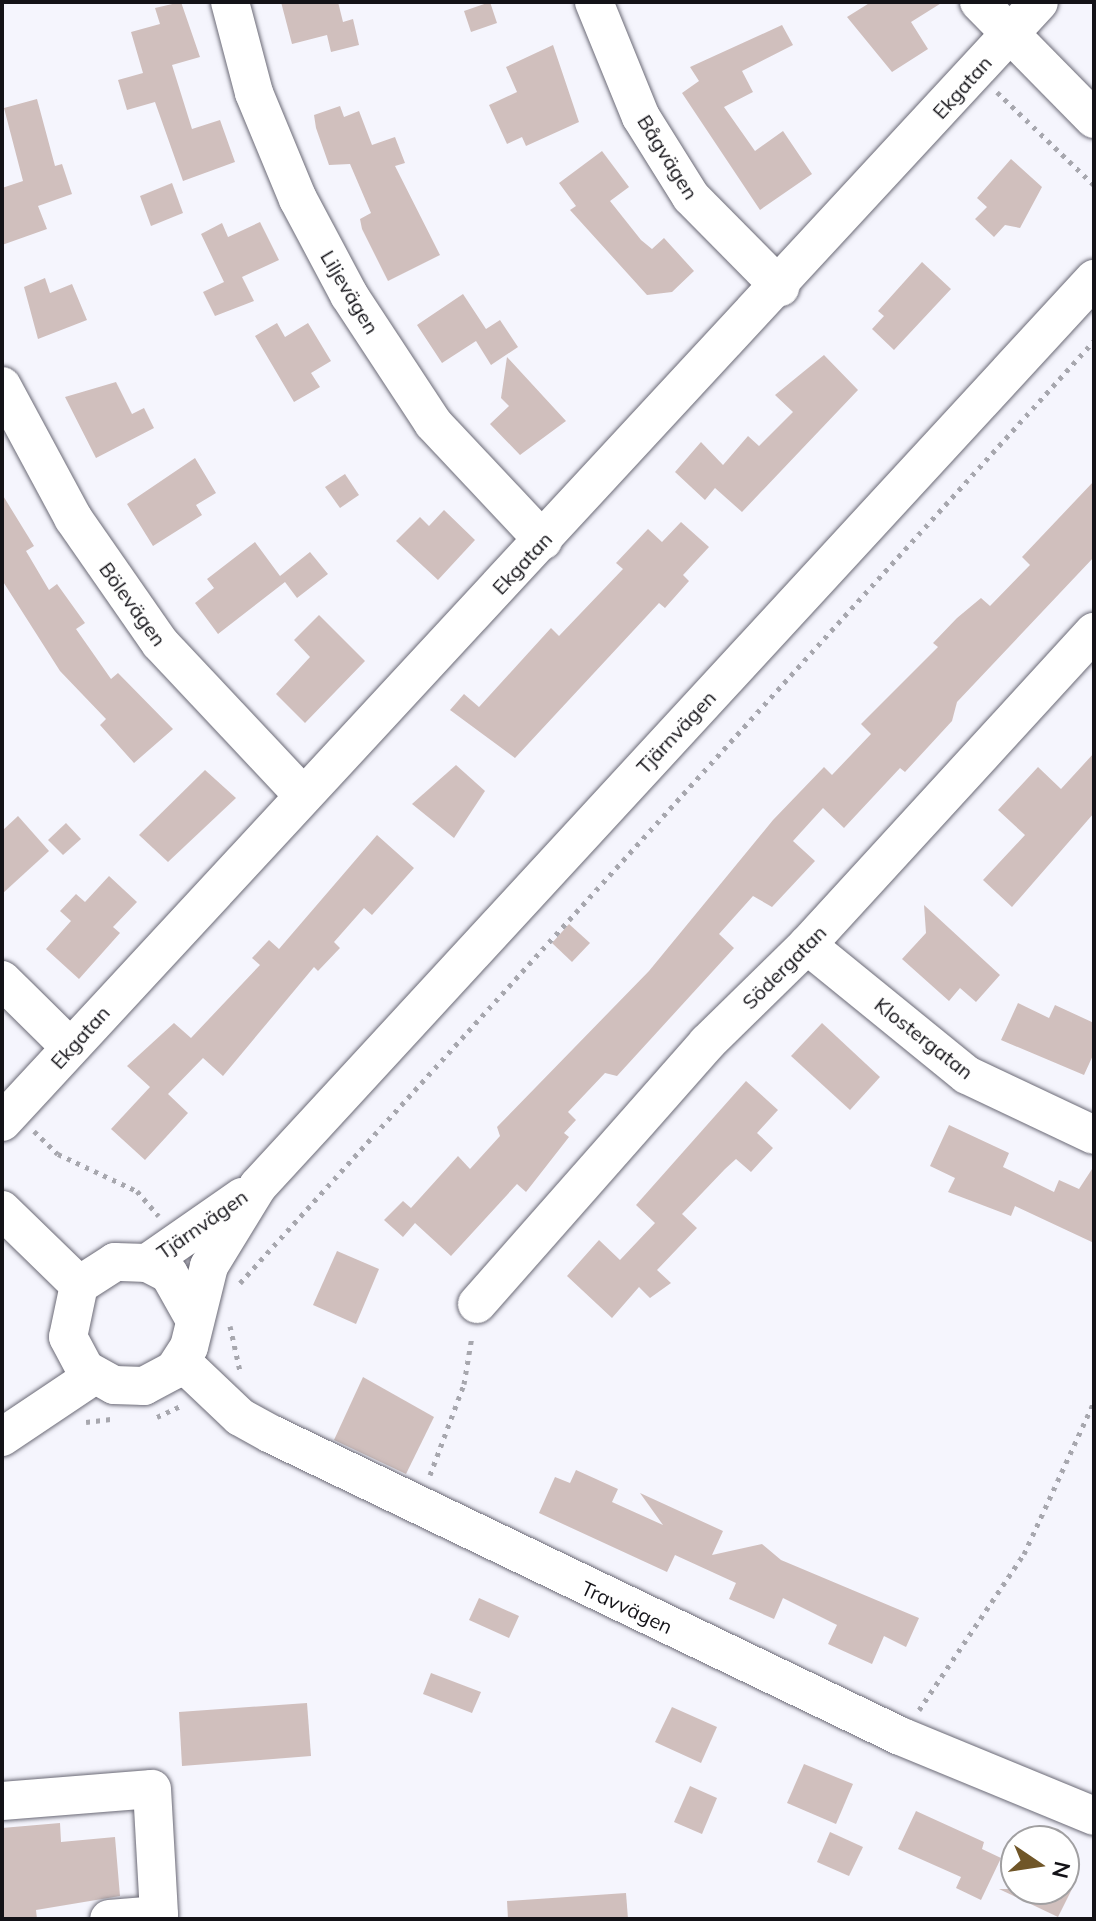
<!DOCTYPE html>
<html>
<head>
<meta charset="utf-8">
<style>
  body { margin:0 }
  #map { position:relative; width:1096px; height:1921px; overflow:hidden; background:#f5f5fd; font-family:Mulish,sans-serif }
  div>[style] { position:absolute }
  .building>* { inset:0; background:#d0bfbd }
  .path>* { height:5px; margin-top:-2.5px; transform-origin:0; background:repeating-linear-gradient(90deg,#a7a7ae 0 4px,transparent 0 10px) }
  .roads { filter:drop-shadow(0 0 2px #6b6a76) drop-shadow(0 0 2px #6b6a76) }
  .minor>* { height:38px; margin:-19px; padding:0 19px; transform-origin:19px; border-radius:19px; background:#fff }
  span { translate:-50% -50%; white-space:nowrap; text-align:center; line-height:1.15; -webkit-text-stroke:7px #fff; paint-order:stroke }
  .street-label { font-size:20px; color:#131217 }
  .frame { position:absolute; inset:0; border:4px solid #131217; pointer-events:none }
  .north { position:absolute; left:1000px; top:1825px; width:80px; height:80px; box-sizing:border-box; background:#fff; border:2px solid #a1a0a2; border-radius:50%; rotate:103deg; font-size:22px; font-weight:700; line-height:32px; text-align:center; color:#131217 }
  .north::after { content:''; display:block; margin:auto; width:28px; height:36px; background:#705628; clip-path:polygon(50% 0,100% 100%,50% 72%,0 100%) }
</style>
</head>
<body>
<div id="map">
  <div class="building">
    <i style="clip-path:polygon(181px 2px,200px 57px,172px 65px,192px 129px,220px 120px,235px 162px,183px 181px,155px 102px,127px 110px,118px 80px,143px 73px,131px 32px,160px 24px,155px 8px)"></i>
    <i style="clip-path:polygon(281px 2px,338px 2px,343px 22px,353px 19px,359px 45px,331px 52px,327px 35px,292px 44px)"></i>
    <i style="clip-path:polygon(490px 2px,497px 23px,471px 32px,464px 11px)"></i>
    <i style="clip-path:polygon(871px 2px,943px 2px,911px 22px,928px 49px,892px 72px,847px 17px)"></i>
    <i style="clip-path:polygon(782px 25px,793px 45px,742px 71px,753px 92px,724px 107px,755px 151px,783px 131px,812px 174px,760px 210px,682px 93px,699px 81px,690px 67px)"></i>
    <i style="clip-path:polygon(553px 45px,579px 122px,526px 146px,522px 137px,507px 144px,489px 105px,517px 92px,506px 67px)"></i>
    <i style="clip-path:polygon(37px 99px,55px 166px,62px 164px,72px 194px,38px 206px,47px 229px,2px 245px,2px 188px,23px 181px,4px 108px)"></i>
    <i style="clip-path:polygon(340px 106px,344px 117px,359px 111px,372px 145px,395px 137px,405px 163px,395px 166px,440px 255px,388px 281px,362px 229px,360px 219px,371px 213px,350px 164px,329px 165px,316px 128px,314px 115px)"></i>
    <i style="clip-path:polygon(602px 151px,629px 187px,610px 201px,641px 240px,652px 249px,664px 238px,694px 271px,672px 292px,647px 295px,570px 210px,576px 206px,559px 183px)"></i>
    <i style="clip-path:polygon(1011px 159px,1042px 187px,1020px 228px,1005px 225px,994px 237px,975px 219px,987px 207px,977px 198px)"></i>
    <i style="clip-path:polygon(172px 183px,183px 213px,151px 226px,140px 196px)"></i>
    <i style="clip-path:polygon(260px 222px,279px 260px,242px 277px,254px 301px,215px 316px,203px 292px,224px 282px,201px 234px,222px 223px,228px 237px)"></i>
    <i style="clip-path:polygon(922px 262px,951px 289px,894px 350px,872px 329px,884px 316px,878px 311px)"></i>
    <i style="clip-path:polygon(45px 278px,50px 293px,72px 284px,87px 320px,38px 339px,24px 287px)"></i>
    <i style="clip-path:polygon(463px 294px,486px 329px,500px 320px,518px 347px,491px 365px,476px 341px,442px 363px,417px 325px)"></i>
    <i style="clip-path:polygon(277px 323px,285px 337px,308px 323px,331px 361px,311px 373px,320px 387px,294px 402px,255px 336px)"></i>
    <i style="clip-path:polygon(824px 355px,858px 390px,742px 512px,715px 488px,705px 500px,675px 472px,701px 442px,723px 465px,748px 436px,759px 446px,793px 412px,775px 395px)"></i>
    <i style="clip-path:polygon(507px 357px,566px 421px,520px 455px,490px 424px,509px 406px,501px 398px)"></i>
    <i style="clip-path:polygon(116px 382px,132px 414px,144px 408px,154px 428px,96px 458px,65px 397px)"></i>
    <i style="clip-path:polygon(195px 458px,216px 493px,196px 505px,202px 515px,153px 546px,127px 504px)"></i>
    <i style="clip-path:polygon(345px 474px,359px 495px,340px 508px,325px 487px)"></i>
    <i style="clip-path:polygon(1094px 481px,1094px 557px,957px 702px,952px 721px,905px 772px,900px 768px,844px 828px,823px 808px,793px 841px,815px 861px,772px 907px,753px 896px,719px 934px,734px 948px,617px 1076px,605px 1073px,568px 1112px,576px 1120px,564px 1133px,569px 1137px,526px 1192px,517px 1184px,451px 1256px,415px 1223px,403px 1237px,384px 1220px,403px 1201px,411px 1208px,458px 1156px,470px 1169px,500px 1136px,497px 1127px,649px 971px,773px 820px,824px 767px,832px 775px,871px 734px,861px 724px,938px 647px,933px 643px,957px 618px,981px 598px,990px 606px,1030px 565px,1022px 557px)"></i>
    <i style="clip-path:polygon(2px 494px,34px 546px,26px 551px,49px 590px,57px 584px,85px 623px,76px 629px,111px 679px,118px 673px,173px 729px,134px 763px,100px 725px,106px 719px,60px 671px,2px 580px)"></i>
    <i style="clip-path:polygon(444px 510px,475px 540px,438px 580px,396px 541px,420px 517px,429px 526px)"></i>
    <i style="clip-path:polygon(681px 522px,709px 547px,683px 575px,689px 581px,665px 608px,659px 603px,515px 758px,450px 710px,464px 694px,479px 707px,551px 628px,559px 636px,623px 569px,616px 563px,648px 529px,662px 542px)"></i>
    <i style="clip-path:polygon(255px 542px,280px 576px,310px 552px,328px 574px,297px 598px,285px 582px,218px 634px,195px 603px,214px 588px,207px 579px)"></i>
    <i style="clip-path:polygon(319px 615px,365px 661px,305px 723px,276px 694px,310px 657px,294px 640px)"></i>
    <i style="clip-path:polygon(1094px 753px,1094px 813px,1012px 907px,983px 880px,1025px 835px,998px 810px,1038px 767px,1061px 789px)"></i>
    <i style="clip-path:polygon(456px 765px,485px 791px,454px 838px,412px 804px)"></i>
    <i style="clip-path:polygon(205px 770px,236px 798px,168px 862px,139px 835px)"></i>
    <i style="clip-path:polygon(18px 816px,49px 851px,2px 894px,2px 831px)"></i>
    <i style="clip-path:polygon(66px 823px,81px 839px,63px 855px,48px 840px)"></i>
    <i style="clip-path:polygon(377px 835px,414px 868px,372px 915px,364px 908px,334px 942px,340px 948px,318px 971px,314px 967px,223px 1076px,203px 1058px,168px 1094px,188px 1113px,145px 1160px,111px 1129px,150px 1087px,127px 1066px,174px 1023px,191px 1038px,260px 965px,252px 958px,269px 940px,279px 949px)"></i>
    <i style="clip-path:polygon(109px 876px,137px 902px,113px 927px,120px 933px,79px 979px,46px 949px,71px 921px,60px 911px,76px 894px,85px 902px)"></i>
    <i style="clip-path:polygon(924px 905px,1000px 975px,976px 1002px,960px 988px,949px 1001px,902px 959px,926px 933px)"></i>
    <i style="clip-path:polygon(569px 924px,590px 943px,572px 962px,552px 943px)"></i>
    <i style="clip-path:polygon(1018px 1003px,1049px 1018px,1055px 1005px,1094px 1023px,1094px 1053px,1084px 1075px,1001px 1040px)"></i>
    <i style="clip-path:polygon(822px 1023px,880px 1077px,850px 1110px,791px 1056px)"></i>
    <i style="clip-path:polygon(746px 1081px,778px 1110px,757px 1133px,773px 1148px,751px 1172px,736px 1159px,725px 1169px,682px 1214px,697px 1228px,657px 1270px,671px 1283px,650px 1298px,639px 1287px,612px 1318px,567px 1276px,599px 1240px,620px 1260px,655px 1223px,636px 1205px)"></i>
    <i style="clip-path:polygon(949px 1125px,1009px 1153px,1003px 1167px,1054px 1192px,1059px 1180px,1079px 1189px,1094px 1166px,1094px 1243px,1015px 1206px,1011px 1216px,948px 1192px,955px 1178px,930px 1166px)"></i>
    <i style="clip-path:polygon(337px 1251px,379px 1269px,356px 1324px,313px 1305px)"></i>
    <i style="clip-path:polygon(363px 1377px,434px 1417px,406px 1474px,334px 1440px)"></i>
    <i style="clip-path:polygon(576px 1470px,618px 1489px,612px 1502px,663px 1525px,640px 1493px,723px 1531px,712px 1555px,762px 1544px,781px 1560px,919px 1618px,906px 1647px,884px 1636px,872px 1664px,828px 1644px,837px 1625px,783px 1598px,774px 1619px,729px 1599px,736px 1583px,675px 1555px,667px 1572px,539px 1513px,555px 1477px,570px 1483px)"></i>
    <i style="clip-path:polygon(479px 1598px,519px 1616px,509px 1638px,469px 1620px)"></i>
    <i style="clip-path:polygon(431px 1673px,481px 1692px,472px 1713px,423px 1694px)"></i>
    <i style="clip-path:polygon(307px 1703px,311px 1756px,182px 1766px,179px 1712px)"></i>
    <i style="clip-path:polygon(672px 1707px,717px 1727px,701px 1763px,655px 1742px)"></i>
    <i style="clip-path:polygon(804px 1764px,853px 1784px,836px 1824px,787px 1803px)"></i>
    <i style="clip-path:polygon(690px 1786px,717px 1798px,702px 1834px,674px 1822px)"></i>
    <i style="clip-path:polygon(916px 1811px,984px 1842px,982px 1849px,1001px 1858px,981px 1900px,956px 1888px,961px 1877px,898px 1849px)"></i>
    <i style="clip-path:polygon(60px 1823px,61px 1842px,115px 1837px,120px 1896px,36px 1910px,37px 1919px,2px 1919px,2px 1828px)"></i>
    <i style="clip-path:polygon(830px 1832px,863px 1847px,849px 1876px,817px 1862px)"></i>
    <i style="clip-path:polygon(999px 1889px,1072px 1889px,1058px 1917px)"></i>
    <i style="clip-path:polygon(626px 1893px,628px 1919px,508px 1919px,507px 1901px)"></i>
  </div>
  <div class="path">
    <i style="left:997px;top:92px;width:134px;rotate:43.8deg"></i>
    <i style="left:34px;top:1131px;width:33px;rotate:44deg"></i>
    <i style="left:58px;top:1154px;width:87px;rotate:25.1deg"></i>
    <i style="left:137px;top:1191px;width:33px;rotate:49deg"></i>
    <i style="left:240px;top:1283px;width:1271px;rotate:-47.81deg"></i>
    <i style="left:230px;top:1326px;width:46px;rotate:77.5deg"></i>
    <i style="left:157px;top:1417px;width:29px;rotate:-25deg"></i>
    <i style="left:86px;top:1422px;width:25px;rotate:-7deg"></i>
    <i style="left:430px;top:1475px;width:97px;rotate:-69.5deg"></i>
    <i style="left:464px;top:1384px;width:49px;rotate:-80.5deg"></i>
    <i style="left:919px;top:1710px;width:188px;rotate:-56.1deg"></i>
    <i style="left:1024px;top:1554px;width:167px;rotate:-65.3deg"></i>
  </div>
  <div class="roads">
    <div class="minor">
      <i style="left:230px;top:2px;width:94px;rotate:75.2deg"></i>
      <i style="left:254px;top:93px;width:115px;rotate:67.5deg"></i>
      <i style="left:298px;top:199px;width:109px;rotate:62deg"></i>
      <i style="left:349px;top:295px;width:153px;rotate:56.7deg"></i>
      <i style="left:433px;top:423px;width:161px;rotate:46.8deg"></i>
      <i style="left:594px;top:2px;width:124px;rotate:67.8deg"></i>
      <i style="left:641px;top:117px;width:94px;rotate:58deg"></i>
      <i style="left:691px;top:197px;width:127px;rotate:45.3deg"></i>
      <i style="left:979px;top:2px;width:164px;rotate:45.5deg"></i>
      <i style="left:2px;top:386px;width:150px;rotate:61.7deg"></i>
      <i style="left:73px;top:518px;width:152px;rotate:55.2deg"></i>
      <i style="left:160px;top:643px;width:207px;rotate:46.8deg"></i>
      <i style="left:807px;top:945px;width:206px;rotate:39.1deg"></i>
      <i style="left:967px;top:1075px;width:140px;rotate:25.3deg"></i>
      <i style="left:2px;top:980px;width:95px;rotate:44.6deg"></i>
      <i style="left:2px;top:1122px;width:1526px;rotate:-47.2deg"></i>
      <i style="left:2px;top:1210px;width:107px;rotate:44.2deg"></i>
      <i style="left:147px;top:1263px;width:116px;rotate:-34.8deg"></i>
      <i style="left:477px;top:1304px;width:348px;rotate:-48.6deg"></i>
      <i style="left:707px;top:1043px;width:140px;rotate:-44.4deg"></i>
      <i style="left:807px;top:945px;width:425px;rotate:-47.5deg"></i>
      <i style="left:192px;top:1315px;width:47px;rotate:-119.3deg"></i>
      <i style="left:169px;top:1274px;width:25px;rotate:-153deg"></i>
      <i style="left:147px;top:1263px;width:32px;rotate:-178deg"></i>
      <i style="left:115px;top:1262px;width:43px;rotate:147.4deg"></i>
      <i style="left:79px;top:1285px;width:53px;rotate:101.9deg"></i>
      <i style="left:68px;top:1337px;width:36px;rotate:62deg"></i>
      <i style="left:85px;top:1369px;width:33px;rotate:29deg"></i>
      <i style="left:114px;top:1385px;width:30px;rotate:2deg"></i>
      <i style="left:144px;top:1386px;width:34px;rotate:-28deg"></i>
      <i style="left:174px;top:1370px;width:27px;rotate:-57deg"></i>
      <i style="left:189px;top:1347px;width:83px;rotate:-76.1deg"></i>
      <i style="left:209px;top:1266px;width:94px;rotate:-58.5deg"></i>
      <i style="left:258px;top:1186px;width:1234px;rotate:-47.33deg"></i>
      <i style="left:181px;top:1361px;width:81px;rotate:43.5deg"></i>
      <i style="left:240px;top:1417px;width:35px;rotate:29deg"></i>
      <i style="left:271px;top:1434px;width:698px;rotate:25.65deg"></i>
      <i style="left:900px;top:1736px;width:210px;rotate:22.4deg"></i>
      <i style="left:2px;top:1437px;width:110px;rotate:-33.8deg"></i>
      <i style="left:2px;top:1801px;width:150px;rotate:-4.6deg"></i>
      <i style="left:152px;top:1789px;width:126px;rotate:86.8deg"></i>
      <i style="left:159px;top:1915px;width:50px;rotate:175.4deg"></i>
    </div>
  </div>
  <div class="street-label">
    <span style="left:962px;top:87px;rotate:-48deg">Ekgatan</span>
    <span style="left:668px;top:157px;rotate:58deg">Bågvägen</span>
    <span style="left:350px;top:292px;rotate:59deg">Liljevägen</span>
    <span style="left:522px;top:563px;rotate:-47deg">Ekgatan</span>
    <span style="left:133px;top:604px;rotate:54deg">Bölevägen</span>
    <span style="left:676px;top:732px;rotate:-47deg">Tjärnvägen</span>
    <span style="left:784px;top:967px;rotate:-45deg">Södergatan</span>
    <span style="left:80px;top:1037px;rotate:-48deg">Ekgatan</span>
    <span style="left:924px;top:1038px;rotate:38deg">Klostergatan</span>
    <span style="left:202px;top:1224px;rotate:-35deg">Tjärnvägen</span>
    <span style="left:627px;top:1607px;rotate:25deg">Travvägen</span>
  </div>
  <div class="frame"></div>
  <div class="north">N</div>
</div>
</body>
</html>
